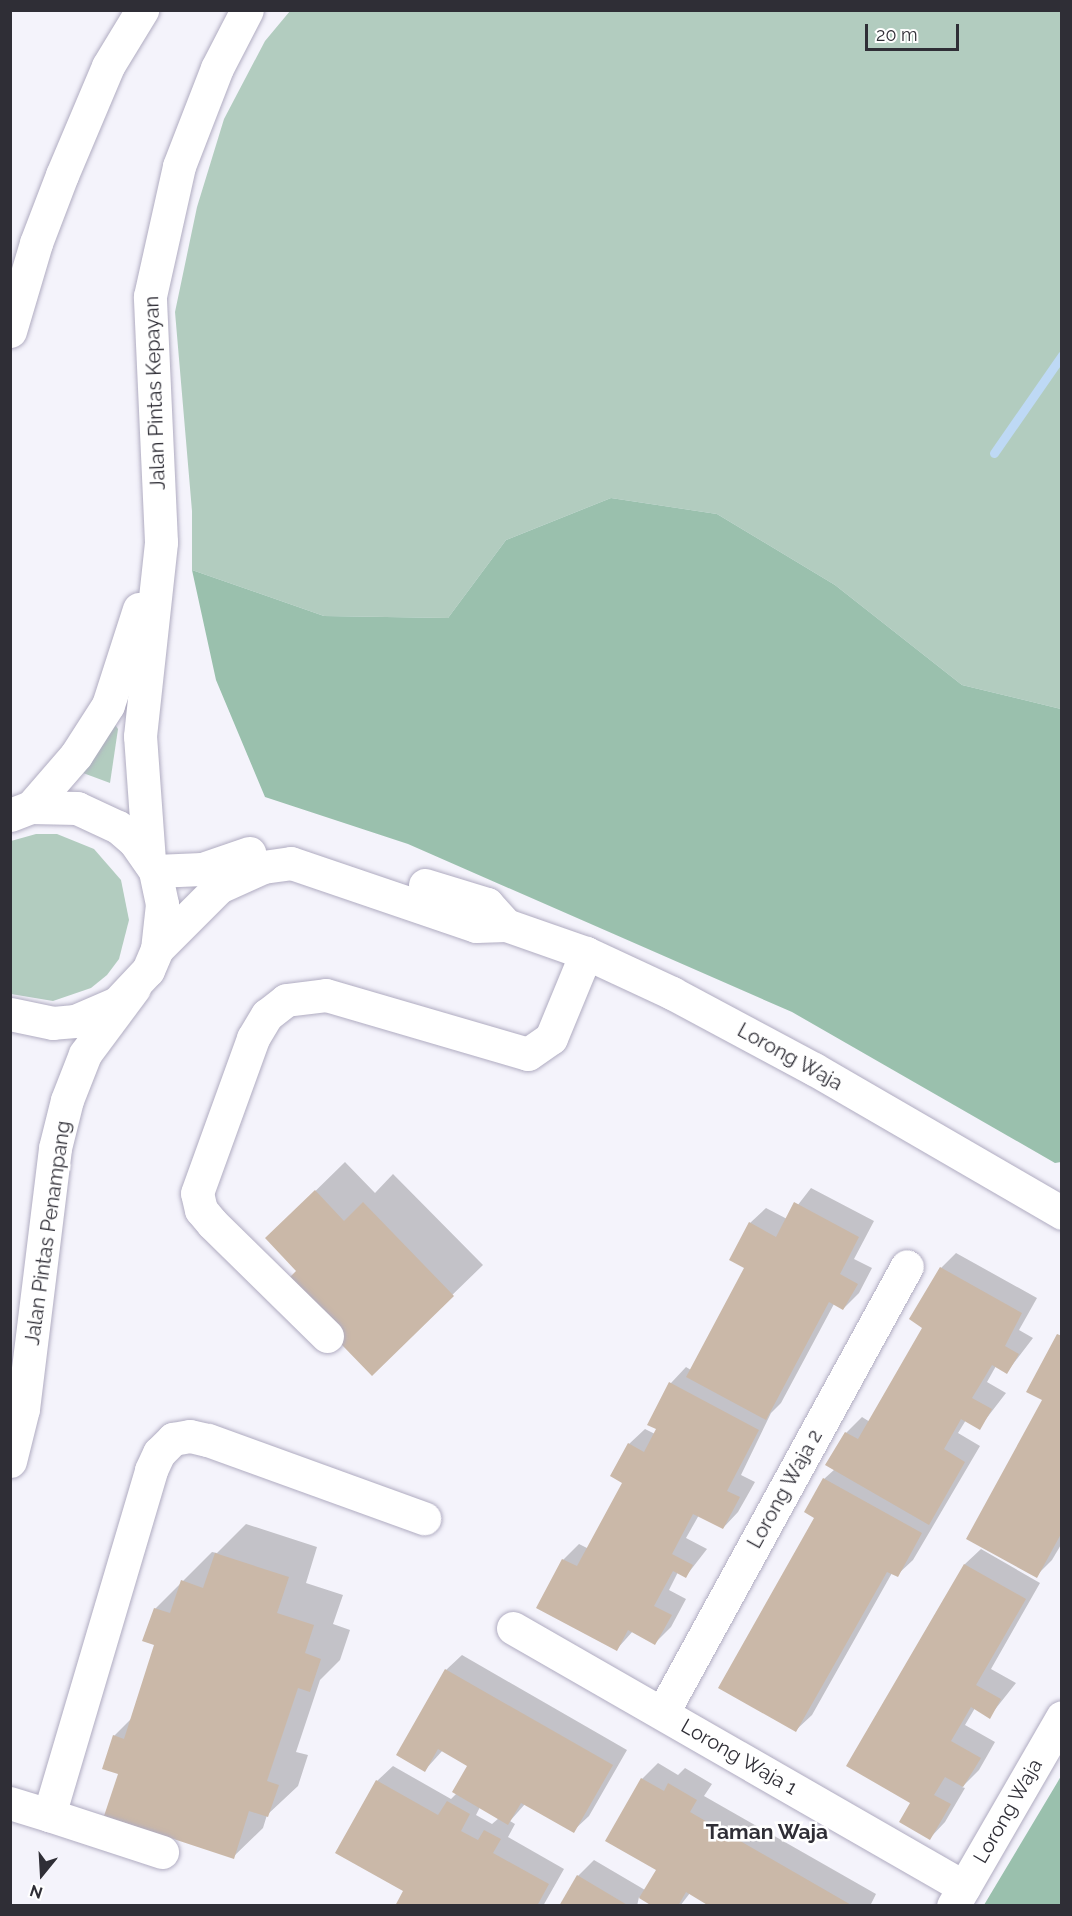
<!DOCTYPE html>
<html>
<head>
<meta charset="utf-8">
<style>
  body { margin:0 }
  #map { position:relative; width:1072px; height:1916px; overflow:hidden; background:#f4f3fb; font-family:Raleway,sans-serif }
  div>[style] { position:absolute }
  .green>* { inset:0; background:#b2ccbf }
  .forest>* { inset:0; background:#9ac0ad }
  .shadow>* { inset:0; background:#0003 }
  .stream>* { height:9px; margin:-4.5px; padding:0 4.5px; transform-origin:4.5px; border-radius:4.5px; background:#bed9f5 }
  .building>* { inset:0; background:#cab8a8 }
  .roads { filter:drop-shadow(0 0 2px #b0acc1) drop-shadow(0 0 2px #b0acc1) }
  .minor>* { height:33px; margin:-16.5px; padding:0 16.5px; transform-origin:16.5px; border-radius:16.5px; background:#fff }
  .major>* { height:33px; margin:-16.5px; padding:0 16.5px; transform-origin:16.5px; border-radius:16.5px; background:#fff }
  span { translate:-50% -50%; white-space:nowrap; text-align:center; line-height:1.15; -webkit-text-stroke:5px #fff; paint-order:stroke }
  .street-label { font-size:20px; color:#2f2e36 }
  .neighbourhood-label { font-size:21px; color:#2f2e36; font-weight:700 }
  .frame { position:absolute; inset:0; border:12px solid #2f2e36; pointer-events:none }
  .north { position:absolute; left:12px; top:1844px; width:60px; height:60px; -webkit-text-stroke:4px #fff; paint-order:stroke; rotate:198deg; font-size:16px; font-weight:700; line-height:24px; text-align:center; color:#2f2e36 }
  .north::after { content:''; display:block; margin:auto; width:21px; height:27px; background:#2f2e36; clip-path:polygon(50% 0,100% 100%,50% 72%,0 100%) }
  .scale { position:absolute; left:865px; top:24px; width:94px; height:27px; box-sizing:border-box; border:3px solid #2f2e36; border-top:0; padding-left:8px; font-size:18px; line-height:21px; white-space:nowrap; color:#2f2e36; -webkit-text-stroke:4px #fff; paint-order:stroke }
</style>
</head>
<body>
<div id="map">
  <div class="green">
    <i style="clip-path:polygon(290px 11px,1061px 11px,1061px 709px,962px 685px,835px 585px,717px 514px,611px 498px,506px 540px,448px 618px,324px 616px,192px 570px,192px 511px,175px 312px,197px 207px,224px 119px,265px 41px)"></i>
    <i style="clip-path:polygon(114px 723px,118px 729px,110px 783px,75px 770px)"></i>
    <i style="clip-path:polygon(36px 834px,57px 834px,94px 849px,121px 880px,129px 920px,119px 959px,107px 975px,91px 988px,53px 1001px,11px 994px,11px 841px)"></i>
  </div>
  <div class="forest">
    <i style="clip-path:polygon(611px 498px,717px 514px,835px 585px,962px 685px,1061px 709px,1061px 1162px,1055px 1163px,792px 1012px,408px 844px,265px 797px,216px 680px,192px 570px,324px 616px,448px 618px,506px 540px)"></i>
    <i style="clip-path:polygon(1061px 1776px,1061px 1905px,984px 1905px,1057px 1783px)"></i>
  </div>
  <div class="shadow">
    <i style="clip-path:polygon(345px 1162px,375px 1193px,393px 1174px,483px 1265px,372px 1373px,298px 1270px,297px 1209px)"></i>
    <i style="clip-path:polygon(811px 1188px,874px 1221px,854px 1259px,872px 1268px,859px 1293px,843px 1309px,834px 1304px,781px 1403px,771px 1413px,741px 1475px,755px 1482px,738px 1512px,723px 1528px,699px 1515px,686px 1538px,707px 1549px,686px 1576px,678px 1572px,669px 1590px,686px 1599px,671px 1627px,655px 1643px,633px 1631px,617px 1649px,538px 1608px,563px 1560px,579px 1544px,589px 1549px,624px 1482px,629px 1444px,645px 1429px,655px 1434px,658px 1429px,649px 1424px,671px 1383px,686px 1367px,691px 1370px,746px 1268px,750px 1223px,766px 1208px,787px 1219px)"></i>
    <i style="clip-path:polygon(956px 1253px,1037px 1298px,1019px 1330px,1033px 1338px,1007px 1372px,996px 1366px,987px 1382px,1006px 1393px,979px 1428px,966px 1420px,958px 1433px,980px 1446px,913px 1560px,897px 1575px,892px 1573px,812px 1715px,796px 1730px,816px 1518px,824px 1479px,835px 1469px,846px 1433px,862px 1417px,870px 1422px,924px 1327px,941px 1268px)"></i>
    <i style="clip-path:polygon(1062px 1332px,1062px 1543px,1052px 1560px,1036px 1576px,1044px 1400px)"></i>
    <i style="clip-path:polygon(246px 1524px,317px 1547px,306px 1583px,343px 1595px,333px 1624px,350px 1630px,340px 1660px,320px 1680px,296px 1752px,308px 1755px,298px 1786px,267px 1815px,263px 1828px,233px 1857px,114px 1736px,132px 1718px,156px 1644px,155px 1609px,212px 1552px,217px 1553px)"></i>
    <i style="clip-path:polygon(981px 1549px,1040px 1583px,991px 1669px,1016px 1683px,989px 1717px,975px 1708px,965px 1725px,995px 1742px,979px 1770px,962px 1787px,965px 1788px,945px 1822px,930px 1838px,912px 1802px,848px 1766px,965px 1564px)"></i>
    <i style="clip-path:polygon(evenodd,462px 1655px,627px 1750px,589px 1816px,573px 1831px,525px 1804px,510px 1821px,515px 1824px,508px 1837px,564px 1869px,543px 1906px,397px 1906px,405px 1891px,377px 1781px,393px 1766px,451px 1799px,457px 1793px,469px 1765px,443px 1750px,425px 1770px,446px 1670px,462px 1655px,480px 1807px,499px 1818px,492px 1824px,476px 1815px,480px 1807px)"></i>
    <i style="clip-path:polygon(658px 1763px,678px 1775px,685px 1768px,712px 1784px,704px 1796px,876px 1894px,870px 1906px,712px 1906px,690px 1893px,680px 1906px,655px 1906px,639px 1897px,637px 1906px,561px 1906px,578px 1876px,594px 1860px,645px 1890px,658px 1869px,642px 1779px)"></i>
  </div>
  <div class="stream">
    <i style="left:994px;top:453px;width:119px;rotate:-55.2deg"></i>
  </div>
  <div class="building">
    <i style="clip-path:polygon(315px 1190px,344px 1221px,363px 1202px,454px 1296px,372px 1376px,283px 1284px,296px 1271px,265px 1238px)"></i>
    <i style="clip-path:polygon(794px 1202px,859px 1237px,840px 1274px,858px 1284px,843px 1310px,829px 1302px,766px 1420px,686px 1377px,744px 1268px,729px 1260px,749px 1222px,776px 1237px)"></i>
    <i style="clip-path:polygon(940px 1267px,1022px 1313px,1005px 1346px,1019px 1354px,1007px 1374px,992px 1365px,972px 1398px,992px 1409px,980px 1430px,961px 1419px,944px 1449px,965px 1462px,929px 1525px,825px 1465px,845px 1432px,858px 1439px,922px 1328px,909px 1319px)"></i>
    <i style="clip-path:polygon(1057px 1334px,1062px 1336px,1062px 1532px,1037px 1578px,966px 1539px,1042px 1400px,1026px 1392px)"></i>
    <i style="clip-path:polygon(669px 1382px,759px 1430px,727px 1491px,740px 1497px,723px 1529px,693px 1514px,672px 1554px,693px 1565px,686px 1578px,673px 1571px,654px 1606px,672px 1615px,655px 1645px,628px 1630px,617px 1651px,536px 1608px,562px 1559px,577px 1566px,622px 1483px,610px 1476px,628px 1443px,644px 1452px,656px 1429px,647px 1425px)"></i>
    <i style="clip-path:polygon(823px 1478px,922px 1533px,898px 1577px,887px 1572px,796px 1732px,718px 1688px,814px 1518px,804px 1512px)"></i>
    <i style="clip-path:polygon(215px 1553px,289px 1577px,277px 1613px,314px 1625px,305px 1653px,321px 1659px,310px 1692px,298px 1688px,267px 1781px,279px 1785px,268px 1817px,249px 1811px,234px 1859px,104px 1816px,118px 1774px,102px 1769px,113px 1735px,124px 1739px,154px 1645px,142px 1641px,154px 1608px,170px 1613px,181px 1580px,203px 1588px)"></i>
    <i style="clip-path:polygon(964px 1564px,1026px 1599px,976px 1685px,1001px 1699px,990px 1719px,971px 1707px,951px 1741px,981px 1758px,963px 1787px,945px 1777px,934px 1795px,951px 1804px,930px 1840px,899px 1822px,910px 1803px,846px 1766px)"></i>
    <i style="clip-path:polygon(445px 1669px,613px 1765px,574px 1833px,521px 1803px,508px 1825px,452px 1792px,467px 1766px,438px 1749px,425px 1772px,396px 1755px)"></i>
    <i style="clip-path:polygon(641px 1778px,664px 1791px,668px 1783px,697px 1800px,690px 1812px,853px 1906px,709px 1906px,686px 1892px,678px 1906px,652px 1906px,639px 1898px,656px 1870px,605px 1841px)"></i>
    <i style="clip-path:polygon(376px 1780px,438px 1815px,447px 1801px,470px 1814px,461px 1831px,478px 1840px,484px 1830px,501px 1839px,493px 1853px,549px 1884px,537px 1906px,395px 1906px,403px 1891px,335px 1853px)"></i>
    <i style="clip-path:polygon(577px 1875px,629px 1906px,559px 1906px)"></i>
  </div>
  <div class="roads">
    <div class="minor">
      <i style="left:10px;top:331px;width:92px;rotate:-73.5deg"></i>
      <i style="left:36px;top:243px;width:73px;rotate:-69.1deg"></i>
      <i style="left:62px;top:175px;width:118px;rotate:-67.1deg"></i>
      <i style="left:108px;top:66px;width:66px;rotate:-58.7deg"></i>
      <i style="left:31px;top:807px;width:69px;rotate:-49.1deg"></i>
      <i style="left:76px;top:755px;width:59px;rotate:-57.4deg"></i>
      <i style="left:108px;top:705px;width:101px;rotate:-72.1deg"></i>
      <i style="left:149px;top:861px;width:125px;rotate:-94.1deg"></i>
      <i style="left:140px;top:736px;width:195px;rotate:-83.8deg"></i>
      <i style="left:161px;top:542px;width:246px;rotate:-92.6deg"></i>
      <i style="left:150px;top:296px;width:133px;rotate:-77.4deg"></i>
      <i style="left:179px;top:166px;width:105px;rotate:-68.8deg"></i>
      <i style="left:217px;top:68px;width:65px;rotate:-62.7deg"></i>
      <i style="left:155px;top:871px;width:47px;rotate:-2.4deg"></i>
      <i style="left:202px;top:869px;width:50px;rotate:-18.8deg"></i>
      <i style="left:425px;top:885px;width:65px;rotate:17deg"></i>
      <i style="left:487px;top:904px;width:28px;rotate:48deg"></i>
      <i style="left:157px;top:949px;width:88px;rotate:-45deg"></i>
      <i style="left:219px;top:887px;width:48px;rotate:-24.4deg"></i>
      <i style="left:263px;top:867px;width:28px;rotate:-8deg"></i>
      <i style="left:291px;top:863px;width:195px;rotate:18.8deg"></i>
      <i style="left:476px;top:926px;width:30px;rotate:-2deg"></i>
      <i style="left:506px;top:925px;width:85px;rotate:19.3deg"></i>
      <i style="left:586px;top:953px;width:95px;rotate:24.9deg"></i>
      <i style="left:672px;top:993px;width:161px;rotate:28.2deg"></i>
      <i style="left:814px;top:1069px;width:287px;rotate:30.1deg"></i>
      <i style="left:327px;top:1336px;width:161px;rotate:-135.5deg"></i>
      <i style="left:212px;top:1223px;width:17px;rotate:-130deg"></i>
      <i style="left:201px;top:1210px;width:17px;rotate:-103deg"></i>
      <i style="left:197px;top:1193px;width:165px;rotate:-70.1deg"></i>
      <i style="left:253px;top:1038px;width:27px;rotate:-59deg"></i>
      <i style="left:267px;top:1015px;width:24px;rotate:-38deg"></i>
      <i style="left:286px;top:1000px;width:40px;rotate:-7.1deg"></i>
      <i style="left:326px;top:995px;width:210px;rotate:16.3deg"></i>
      <i style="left:528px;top:1054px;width:28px;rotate:-35deg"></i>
      <i style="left:551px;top:1038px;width:92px;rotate:-67.6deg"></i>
      <i style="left:513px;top:1628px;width:520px;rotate:29.87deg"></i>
      <i style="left:663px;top:1712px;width:508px;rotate:-61.32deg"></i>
      <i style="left:10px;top:1803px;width:41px;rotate:17.1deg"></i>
      <i style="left:49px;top:1815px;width:360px;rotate:-73.5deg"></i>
      <i style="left:151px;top:1470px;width:19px;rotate:-65deg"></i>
      <i style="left:159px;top:1453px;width:20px;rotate:-45deg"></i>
      <i style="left:173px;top:1439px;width:17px;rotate:-10deg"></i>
      <i style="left:190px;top:1436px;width:18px;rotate:13deg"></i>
      <i style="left:208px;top:1440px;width:230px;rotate:19.9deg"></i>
      <i style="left:49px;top:1815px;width:119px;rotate:18.1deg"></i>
      <i style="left:953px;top:1906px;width:218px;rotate:-60deg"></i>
    </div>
    <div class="major">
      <i style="left:10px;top:815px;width:22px;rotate:-21deg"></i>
      <i style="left:31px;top:807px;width:46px;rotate:1.2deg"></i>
      <i style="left:77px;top:808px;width:45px;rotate:24.9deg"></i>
      <i style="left:118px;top:827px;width:23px;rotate:41deg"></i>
      <i style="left:135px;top:842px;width:35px;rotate:55deg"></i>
      <i style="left:155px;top:871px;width:34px;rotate:78deg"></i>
      <i style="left:162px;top:904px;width:45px;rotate:96.3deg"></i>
      <i style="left:157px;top:949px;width:23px;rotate:113deg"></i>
      <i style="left:148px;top:970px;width:45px;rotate:133.2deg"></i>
      <i style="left:117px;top:1003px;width:46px;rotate:156.8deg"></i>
      <i style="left:75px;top:1021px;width:22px;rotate:175deg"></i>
      <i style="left:53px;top:1023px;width:44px;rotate:-168.2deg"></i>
      <i style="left:10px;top:1461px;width:54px;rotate:-76deg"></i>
      <i style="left:23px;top:1409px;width:263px;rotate:-83deg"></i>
      <i style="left:55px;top:1148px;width:49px;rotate:-76deg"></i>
      <i style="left:67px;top:1100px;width:49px;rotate:-68.6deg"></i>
      <i style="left:85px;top:1054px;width:82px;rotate:-53.4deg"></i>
    </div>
  </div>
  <div class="street-label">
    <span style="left:155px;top:393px;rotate:-92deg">Jalan Pintas Kepayan</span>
    <span style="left:790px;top:1057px;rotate:29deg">Lorong Waja</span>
    <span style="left:48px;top:1233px;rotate:-82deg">Jalan Pintas Penampang</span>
    <span style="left:785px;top:1489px;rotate:-61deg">Lorong Waja 2</span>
    <span style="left:739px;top:1757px;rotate:30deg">Lorong Waja 1</span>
    <span style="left:1008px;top:1811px;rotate:-60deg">Lorong Waja</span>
  </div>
  <div class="neighbourhood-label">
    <span style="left:767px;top:1832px">Taman Waja</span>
  </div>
  <div class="frame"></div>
  <div class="north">N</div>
  <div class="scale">20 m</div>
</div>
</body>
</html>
